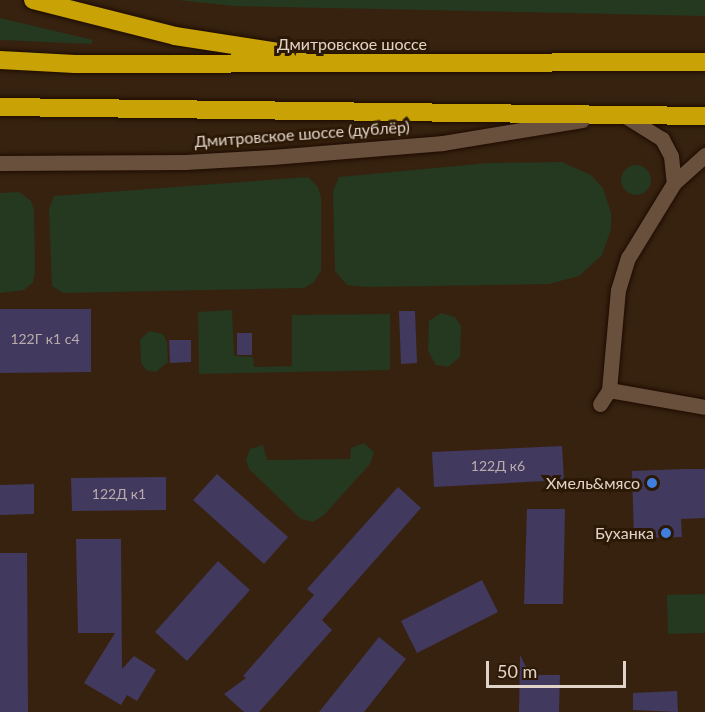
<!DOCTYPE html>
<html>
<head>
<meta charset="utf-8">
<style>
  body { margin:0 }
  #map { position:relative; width:705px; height:712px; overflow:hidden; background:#37220f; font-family:Lato,sans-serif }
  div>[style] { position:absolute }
  .green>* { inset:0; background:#253820 }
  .round { border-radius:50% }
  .building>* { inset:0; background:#42395e }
  .roads { filter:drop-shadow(0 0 2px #1d0b00) drop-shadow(0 0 2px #1d0b00) }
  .street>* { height:15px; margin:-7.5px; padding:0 7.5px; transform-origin:7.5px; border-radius:7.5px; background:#68503c }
  .secondary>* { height:15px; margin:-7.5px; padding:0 7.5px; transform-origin:7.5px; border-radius:7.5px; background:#68503c }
  .highway>* { height:18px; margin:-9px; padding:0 9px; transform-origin:9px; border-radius:9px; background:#c9a306 }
  .dots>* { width:16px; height:16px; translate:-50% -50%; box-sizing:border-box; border:3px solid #2c1905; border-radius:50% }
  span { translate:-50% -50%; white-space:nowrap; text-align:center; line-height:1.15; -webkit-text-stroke:6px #2c1905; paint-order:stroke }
  .number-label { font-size:14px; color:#b9acae }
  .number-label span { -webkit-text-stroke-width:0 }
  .street-label { font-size:16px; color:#e1d3c8 }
  .poi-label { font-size:16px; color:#e1d3c8 }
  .right { translate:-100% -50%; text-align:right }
  .scale { position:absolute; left:486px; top:661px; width:140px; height:27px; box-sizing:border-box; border:3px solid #e1d3c8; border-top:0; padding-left:8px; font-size:18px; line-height:21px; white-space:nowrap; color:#e1d3c8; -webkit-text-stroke:4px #2c1905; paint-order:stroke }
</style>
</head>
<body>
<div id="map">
  <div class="green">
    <i style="clip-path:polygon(178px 0,705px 0,705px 16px,234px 6px)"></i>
    <i style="clip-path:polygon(0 18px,93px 40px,91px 44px,0 40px)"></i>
    <i style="clip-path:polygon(562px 162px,591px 175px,603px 188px,611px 213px,611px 229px,602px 255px,579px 276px,549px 284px,366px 287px,347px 285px,335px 271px,333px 191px,339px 177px,488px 163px)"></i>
    <i class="round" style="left:621px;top:165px;width:30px;height:30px"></i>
    <i style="clip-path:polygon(308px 177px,318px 187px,321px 197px,321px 271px,313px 283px,304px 288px,63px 293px,52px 286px,49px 209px,54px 196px)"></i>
    <i style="clip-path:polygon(19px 192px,31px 201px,34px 210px,35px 272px,33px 282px,24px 290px,0 293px,0 193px)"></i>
    <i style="clip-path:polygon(232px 310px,234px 356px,253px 357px,254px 367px,292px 366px,292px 315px,390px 314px,390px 370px,199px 374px,198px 312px)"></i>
    <i style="clip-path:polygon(441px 313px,455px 317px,461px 326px,460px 357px,448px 367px,436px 365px,428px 351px,429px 321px)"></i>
    <i style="clip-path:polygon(149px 331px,163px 334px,167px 342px,168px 362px,156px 372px,146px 370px,141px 363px,140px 340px)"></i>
    <i style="clip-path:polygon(364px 443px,374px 452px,370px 464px,324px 515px,313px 522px,301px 519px,249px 469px,246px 459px,250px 449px,263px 445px,267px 460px,350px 459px,351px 448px)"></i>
    <i style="clip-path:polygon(705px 594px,705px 633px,668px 634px,667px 595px)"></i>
  </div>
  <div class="building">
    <i style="clip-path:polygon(0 309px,91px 309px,91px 372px,0 373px)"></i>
    <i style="clip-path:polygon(399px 311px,415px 311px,417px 363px,401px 364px)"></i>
    <i style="clip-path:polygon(237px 333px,252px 333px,252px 355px,237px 355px)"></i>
    <i style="clip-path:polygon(169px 340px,191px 340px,191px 362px,170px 363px)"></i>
    <i style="clip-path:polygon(562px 446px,564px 480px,434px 487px,432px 452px)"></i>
    <i style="clip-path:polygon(685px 469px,705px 469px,705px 518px,681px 519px,682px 537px,634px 538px,632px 471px)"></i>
    <i style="clip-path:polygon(217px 474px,288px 537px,264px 564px,193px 500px)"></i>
    <i style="clip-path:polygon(166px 477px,166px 510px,72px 511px,71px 478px)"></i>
    <i style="clip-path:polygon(34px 484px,34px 514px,0 515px,0 485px)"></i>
    <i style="clip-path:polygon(398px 487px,421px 508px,322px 620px,332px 630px,259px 712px,244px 712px,224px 694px,246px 678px,243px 676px,314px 595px,307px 589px)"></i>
    <i style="clip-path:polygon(527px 509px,565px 509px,563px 604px,524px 604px)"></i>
    <i style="clip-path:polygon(76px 539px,121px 539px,122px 669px,134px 656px,156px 670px,137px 701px,127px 695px,121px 705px,84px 683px,115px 633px,78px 633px)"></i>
    <i style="clip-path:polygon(0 553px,27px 553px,28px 712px,0 712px)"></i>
    <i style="clip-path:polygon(218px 561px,250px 590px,187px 661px,155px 632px)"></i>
    <i style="clip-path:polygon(482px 580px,498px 612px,417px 653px,401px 621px)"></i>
    <i style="clip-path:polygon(379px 637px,406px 659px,364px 712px,319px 712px)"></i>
    <i style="clip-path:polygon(520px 655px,530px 675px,560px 675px,559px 712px,519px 712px)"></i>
    <i style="clip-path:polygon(677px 691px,678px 712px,633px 710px,633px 693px)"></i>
  </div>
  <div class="roads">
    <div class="street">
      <i style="left:625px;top:116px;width:44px;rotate:31.9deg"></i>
      <i style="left:662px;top:139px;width:19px;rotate:62deg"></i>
      <i style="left:671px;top:156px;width:27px;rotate:84deg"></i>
      <i style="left:609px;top:390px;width:97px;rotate:10deg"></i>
      <i style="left:600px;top:404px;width:17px;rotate:-57deg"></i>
      <i style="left:609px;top:390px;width:100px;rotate:-84.9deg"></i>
      <i style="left:618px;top:290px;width:34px;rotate:-73deg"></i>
      <i style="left:628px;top:258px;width:88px;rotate:-58.5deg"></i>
      <i style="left:674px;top:183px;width:42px;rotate:-42.1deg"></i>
    </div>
    <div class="secondary">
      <i style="left:0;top:163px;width:185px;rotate:-0.3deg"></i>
      <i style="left:185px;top:162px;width:87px;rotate:-3.3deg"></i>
      <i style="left:272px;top:157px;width:172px;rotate:-4.7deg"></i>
      <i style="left:443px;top:143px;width:141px;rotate:-9.4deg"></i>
    </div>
    <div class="highway">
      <i style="left:33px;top:0;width:146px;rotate:14.2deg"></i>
      <i style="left:175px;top:36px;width:124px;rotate:8.8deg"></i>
      <i style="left:0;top:60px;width:75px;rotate:3.1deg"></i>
      <i style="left:75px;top:64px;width:630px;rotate:-0.18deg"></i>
      <i style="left:0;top:107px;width:705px;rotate:0.73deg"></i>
    </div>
  </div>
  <div class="dots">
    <i style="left:652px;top:483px;background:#3f7fe0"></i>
    <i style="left:666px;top:533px;background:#3f7fe0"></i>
  </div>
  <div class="number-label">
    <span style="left:45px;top:339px">122Г к1 с4</span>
    <span style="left:498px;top:466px">122Д к6</span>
    <span style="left:119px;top:494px">122Д к1</span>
  </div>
  <div class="street-label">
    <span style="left:352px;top:44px">Дмитровское шоссе</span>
    <span style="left:302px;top:134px;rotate:-4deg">Дмитровское шоссе (дублёр)</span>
  </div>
  <div class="poi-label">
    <span class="right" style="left:640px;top:483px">Хмель&amp;мясо</span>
    <span class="right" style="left:654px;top:533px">Буханка</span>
  </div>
  <div class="scale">50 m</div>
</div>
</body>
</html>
